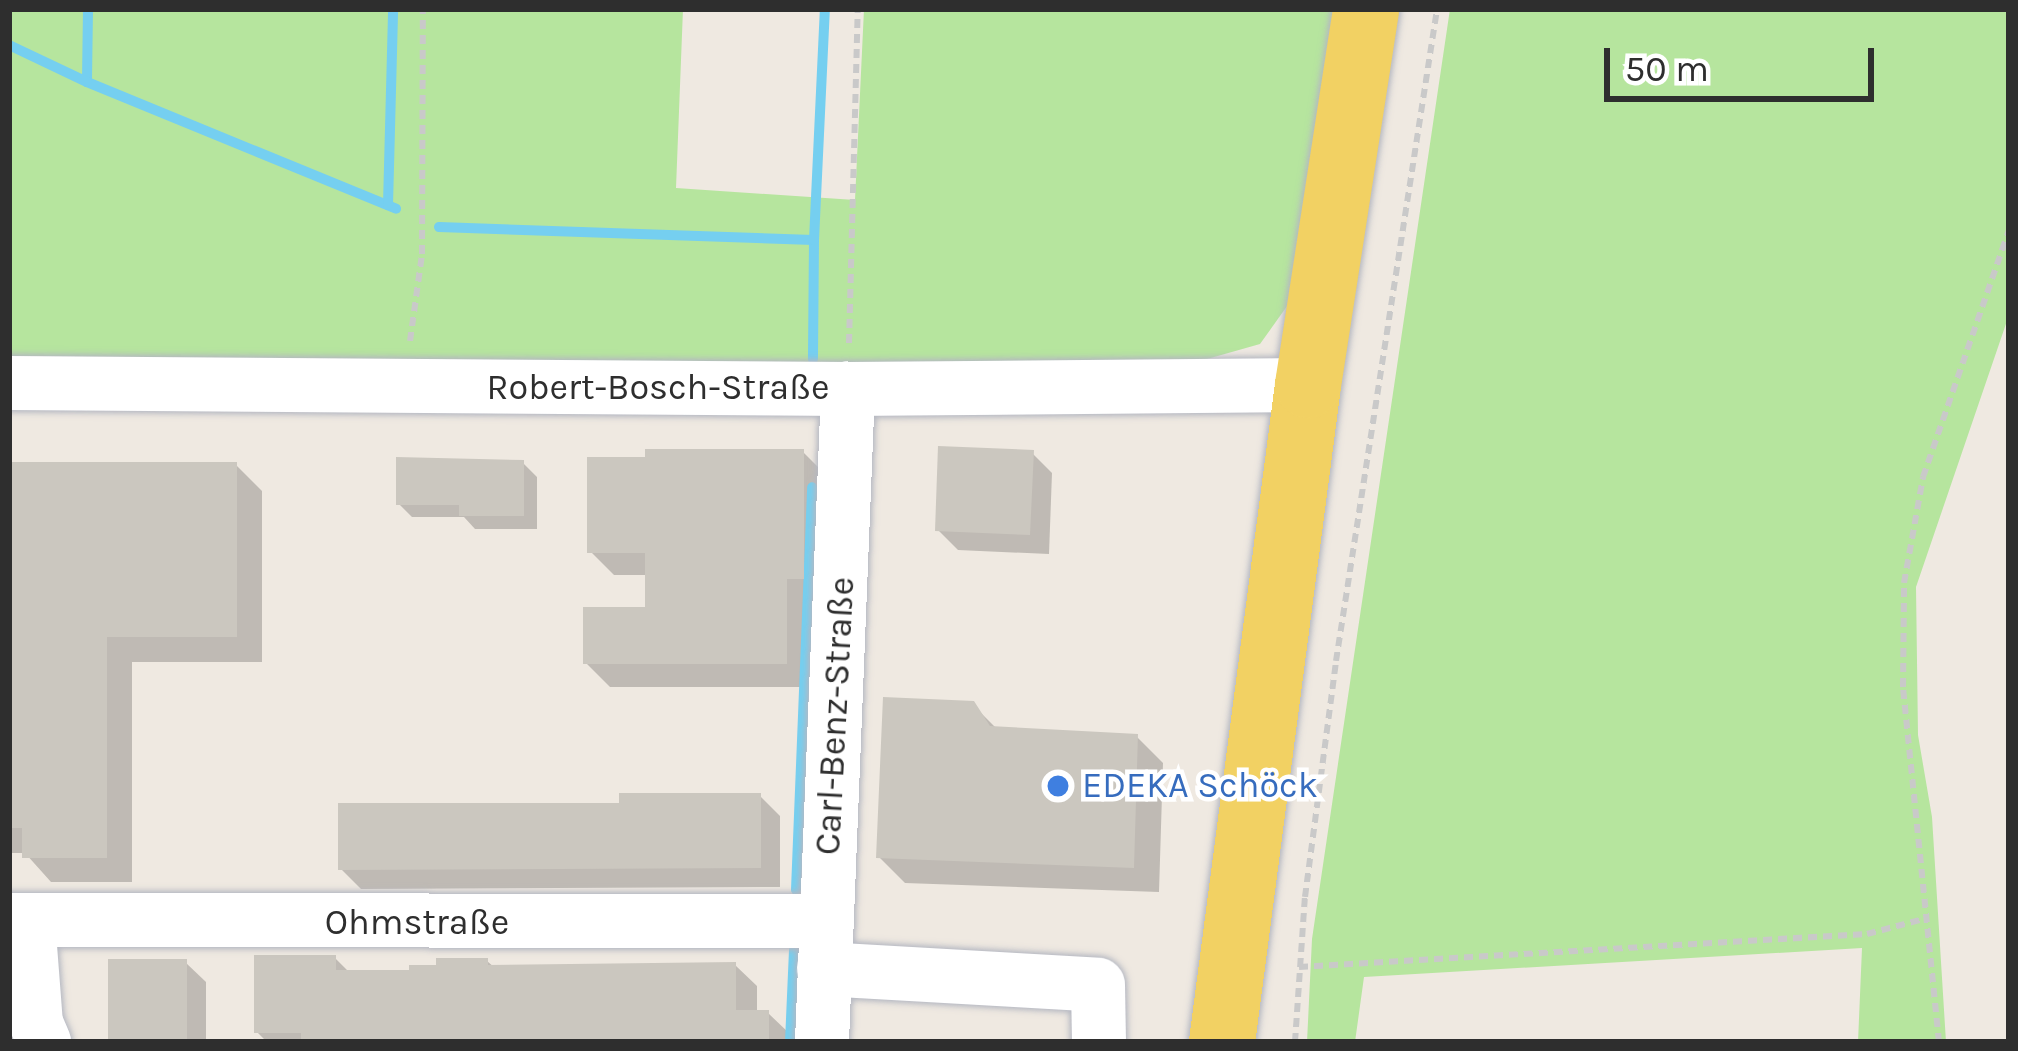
<!DOCTYPE html>
<html>
<head>
<meta charset="utf-8">
<style>
  body { margin:0 }
  #map { position:relative; width:2018px; height:1051px; overflow:hidden; background:#efe9e1; font-family:Karla,sans-serif }
  div>[style] { position:absolute }
  .green>* { inset:0; background:#b6e59e }
  .shadow>* { inset:0; background:#0003 }
  .stream>* { height:10px; margin:-5px; padding:0 5px; transform-origin:5px; border-radius:5px; background:#75cff0 }
  .building>* { inset:0; background:#cbc7bf }
  .path>* { height:6px; margin-top:-3px; transform-origin:0; background:repeating-linear-gradient(90deg,#c9c9c9 0 9px,transparent 0 15px) }
  .roads { filter:drop-shadow(0 0 3px #b4b7c1) drop-shadow(0 0 3px #b4b7c1) }
  .minor>* { height:54px; margin:-27px; padding:0 27px; transform-origin:27px; border-radius:27px; background:#fff }
  .major>* { height:66px; margin:-33px; padding:0 33px; transform-origin:33px; border-radius:33px; background:#f2d163 }
  .dots>* { width:33px; height:33px; translate:-50% -50%; box-sizing:border-box; border:6px solid #fff; border-radius:50% }
  span { translate:-50% -50%; white-space:nowrap; text-align:center; line-height:1.15; -webkit-text-stroke:9px #fff; paint-order:stroke }
  .street-label { font-size:36px; color:#2e2e2e }
  .shop-label { font-size:36px; color:#366cbe }
  .left { translate:0 -50%; text-align:left }
  .frame { position:absolute; inset:0; border:12px solid #2e2e2e; pointer-events:none }
  .scale { position:absolute; left:1604px; top:48px; width:270px; height:54px; box-sizing:border-box; border:6px solid #2e2e2e; border-top:0; padding-left:15px; font-size:36px; line-height:42px; white-space:nowrap; color:#2e2e2e; -webkit-text-stroke:9px #fff; paint-order:stroke }
</style>
</head>
<body>
<div id="map">
  <div class="green">
    <i style="clip-path:polygon(9px 9px,683px 9px,676px 188px,855px 200px,864px 9px,1344px 9px,1300px 288px,1260px 344px,1193px 363px,848px 367px,9px 356px)"></i>
    <i style="clip-path:polygon(1450px 9px,2009px 9px,2009px 315px,1916px 587px,1918px 735px,1932px 817px,1946px 1042px,1858px 1042px,1862px 948px,1364px 977px,1355px 1042px,1307px 1042px,1312px 939px)"></i>
  </div>
  <div class="shadow">
    <i style="clip-path:polygon(803px 452px,827px 476px,827px 602px,809px 602px,809px 687px,610px 687px,586px 663px,648px 610px,648px 575px,614px 575px,590px 551px)"></i>
    <i style="clip-path:polygon(1032px 453px,1052px 473px,1049px 554px,958px 550px,938px 530px)"></i>
    <i style="clip-path:polygon(523px 463px,537px 477px,537px 529px,475px 529px,464px 517px,412px 517px,399px 504px)"></i>
    <i style="clip-path:polygon(9px 465px,236px 465px,262px 491px,262px 662px,132px 662px,132px 882px,51px 882px,25px 853px,9px 853px)"></i>
    <i style="clip-path:polygon(972px 704px,998px 730px,1137px 737px,1163px 763px,1159px 892px,905px 883px,879px 857px)"></i>
    <i style="clip-path:polygon(760px 796px,780px 816px,780px 887px,361px 889px,341px 869px)"></i>
    <i style="clip-path:polygon(335px 958px,350px 973px,412px 973px,487px 961px,495px 968px,735px 965px,757px 986px,757px 1013px,768px 1013px,790px 1034px,789px 1042px,267px 1042px,257px 1032px)"></i>
    <i style="clip-path:polygon(185px 962px,206px 982px,206px 1042px,112px 1042px)"></i>
  </div>
  <div class="stream">
    <i style="left:88px;top:9px;width:73px;rotate:90.8deg"></i>
    <i style="left:87px;top:82px;width:334px;rotate:22.3deg"></i>
    <i style="left:9px;top:45px;width:86px;rotate:25.4deg"></i>
    <i style="left:388px;top:205px;width:196px;rotate:-88.5deg"></i>
    <i style="left:439px;top:227px;width:375px;rotate:2deg"></i>
    <i style="left:814px;top:240px;width:119px;rotate:90.5deg"></i>
    <i style="left:814px;top:240px;width:231px;rotate:-87.3deg"></i>
    <i style="left:796px;top:890px;width:403px;rotate:-87.7deg"></i>
    <i style="left:790px;top:1042px;width:92px;rotate:-87.5deg"></i>
  </div>
  <div class="building">
    <i style="clip-path:polygon(938px 446px,1034px 450px,1030px 535px,935px 531px)"></i>
    <i style="clip-path:polygon(645px 449px,804px 449px,804px 579px,787px 579px,787px 664px,583px 664px,583px 607px,645px 607px,645px 553px,587px 553px,587px 457px,645px 457px)"></i>
    <i style="clip-path:polygon(396px 457px,524px 460px,524px 516px,459px 516px,459px 505px,396px 505px)"></i>
    <i style="clip-path:polygon(9px 462px,237px 462px,237px 637px,107px 637px,107px 858px,22px 858px,22px 828px,9px 828px)"></i>
    <i style="clip-path:polygon(883px 697px,974px 701px,990px 726px,1138px 734px,1134px 868px,876px 858px)"></i>
    <i style="clip-path:polygon(619px 793px,761px 793px,761px 868px,338px 870px,338px 803px,619px 803px)"></i>
    <i style="clip-path:polygon(254px 955px,336px 955px,336px 970px,409px 970px,409px 965px,436px 965px,436px 958px,488px 958px,488px 965px,736px 962px,736px 1010px,769px 1010px,769px 1042px,301px 1042px,301px 1033px,254px 1033px)"></i>
    <i style="clip-path:polygon(108px 959px,187px 959px,187px 1042px,108px 1042px)"></i>
  </div>
  <div class="path">
    <i style="left:410px;top:341px;width:88px;rotate:-82.1deg"></i>
    <i style="left:422px;top:254px;width:245px;rotate:-89.8deg"></i>
    <i style="left:849px;top:343px;width:334px;rotate:-88.5deg"></i>
    <i style="left:1299px;top:967px;width:569px;rotate:-3.33deg"></i>
    <i style="left:1867px;top:934px;width:62px;rotate:-14.9deg"></i>
    <i style="left:1295px;top:1042px;width:145px;rotate:-86.1deg"></i>
    <i style="left:1305px;top:897px;width:238px;rotate:-82.5deg"></i>
    <i style="left:1336px;top:661px;width:660px;rotate:-81.19deg"></i>
    <i style="left:1939px;top:1042px;width:357px;rotate:-95.8deg"></i>
    <i style="left:1903px;top:687px;width:104px;rotate:-89.4deg"></i>
    <i style="left:1904px;top:583px;width:108px;rotate:-79.8deg"></i>
    <i style="left:1923px;top:477px;width:262px;rotate:-70.8deg"></i>
  </div>
  <div class="roads">
    <div class="minor">
      <i style="left:9px;top:383px;width:839px;rotate:0.41deg"></i>
      <i style="left:848px;top:389px;width:460px;rotate:-0.5deg"></i>
      <i style="left:9px;top:920px;width:816px;rotate:0.07deg"></i>
      <i style="left:28px;top:920px;width:103px;rotate:85.6deg"></i>
      <i style="left:36px;top:1023px;width:21px;rotate:67deg"></i>
      <i style="left:824px;top:969px;width:274px;rotate:3.3deg"></i>
      <i style="left:1098px;top:985px;width:57px;rotate:89deg"></i>
      <i style="left:822px;top:1042px;width:654px;rotate:-87.72deg"></i>
    </div>
    <div class="major">
      <i style="left:1222px;top:1042px;width:663px;rotate:-82.54deg"></i>
      <i style="left:1308px;top:385px;width:380px;rotate:-81.2deg"></i>
    </div>
  </div>
  <div class="dots">
    <i style="left:1058px;top:786px;background:#3f7fe0"></i>
  </div>
  <div class="street-label">
    <span style="left:658px;top:388px">Robert-Bosch-Straße</span>
    <span style="left:835px;top:716px;rotate:-87deg">Carl-Benz-Straße</span>
    <span style="left:417px;top:923px">Ohmstraße</span>
  </div>
  <div class="shop-label">
    <span class="left" style="left:1082px;top:786px">EDEKA Schöck</span>
  </div>
  <div class="frame"></div>
  <div class="scale">50 m</div>
</div>
</body>
</html>
